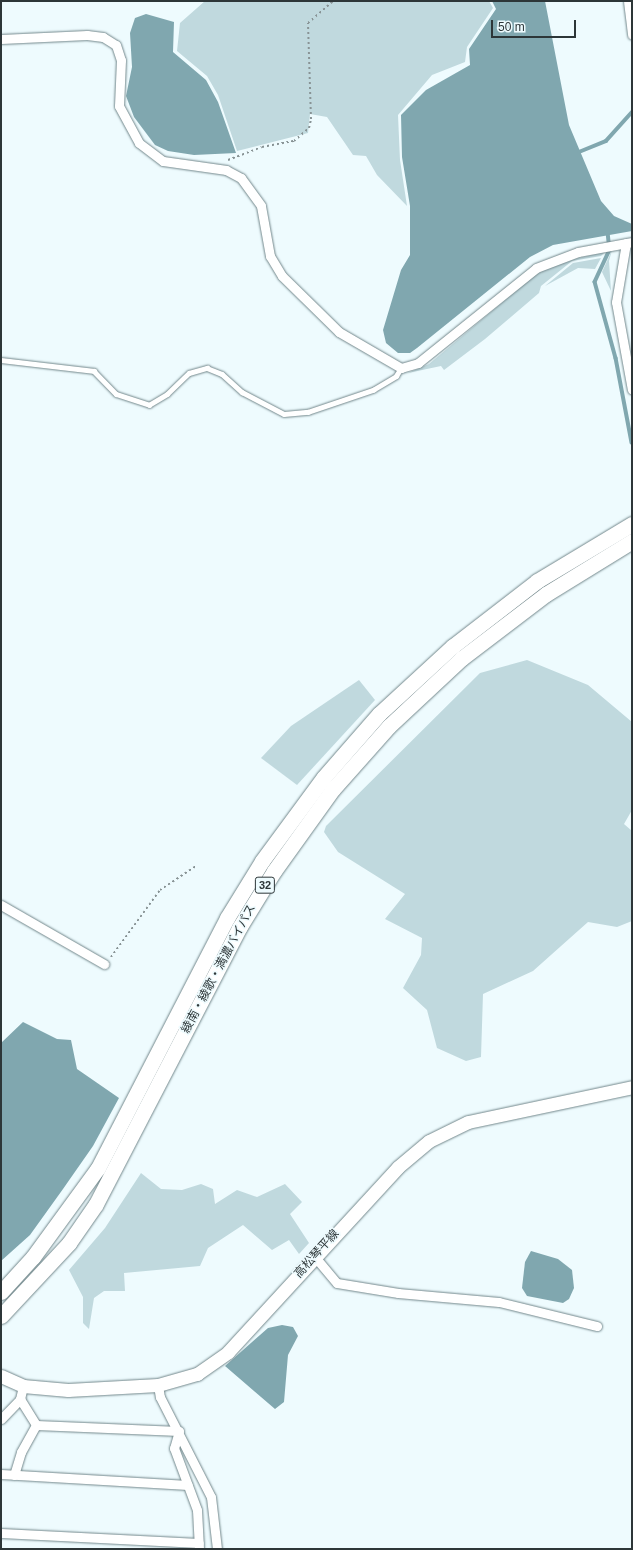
<!DOCTYPE html>
<html>
<head>
<meta charset="utf-8">
<style>
  body { margin:0 }
  #map { position:relative; width:633px; height:1550px; overflow:hidden; background:#eefbfe; font-family:Arial,"Noto Sans JP",sans-serif }
  div>[style] { position:absolute }
  .green>* { inset:0; background:#c0d9de }
  .water>* { inset:0; background:#80a7af }
  .stream>* { height:3.5px; margin:-1.75px; padding:0 1.75px; transform-origin:1.75px; border-radius:1.75px; background:#80a7af }
  .path>* { height:2px; margin-top:-1px; transform-origin:0; background:repeating-linear-gradient(90deg,#889395 0 2px,transparent 0 5px) }
  .roads { filter:drop-shadow(0 0 1px #72878b) drop-shadow(0 0 1px #72878b) }
  .service>* { height:4.5px; margin:-2.25px; padding:0 2.25px; transform-origin:2.25px; border-radius:2.25px; background:#fff }
  .minor>* { height:9px; margin:-4.5px; padding:0 4.5px; transform-origin:4.5px; border-radius:4.5px; background:#fff }
  .secondary>* { height:13px; margin:-6.5px; padding:0 6.5px; transform-origin:6.5px; border-radius:6.5px; background:#fff }
  .trunk>* { height:15px; margin:-7.5px; padding:0 7.5px; transform-origin:7.5px; border-radius:7.5px; background:#fff }
  span { translate:-50% -50%; white-space:nowrap; text-align:center; line-height:1.15; -webkit-text-stroke:3px #eefbfe; paint-order:stroke }
  .shield-label span { padding:1px 3px; background:#eefbfe; border:1px solid; border-radius:3px; -webkit-text-stroke-width:0 }
  .shield-label { font-size:11px; color:#2d3638; font-weight:700 }
  .street-label { font-size:12px; color:#2d3638 }
  .frame { position:absolute; inset:0; border:2px solid #2d3638; pointer-events:none }
  .scale { position:absolute; left:491px; top:20px; width:85px; height:18px; box-sizing:border-box; border:2px solid #2d3638; border-top:0; padding-left:5px; font-size:12px; line-height:14px; white-space:nowrap; color:#2d3638; -webkit-text-stroke:3px #eefbfe; paint-order:stroke }
</style>
</head>
<body>
<div id="map">
  <div class="green">
    <i style="clip-path:polygon(205px 1px,489px 1px,493px 8px,467px 47px,465px 62px,432px 75px,398px 115px,400px 160px,407px 206px,377px 175px,366px 156px,353px 155px,327px 117px,310px 114px,308px 133px,237px 151px,218px 95px,207px 76px,177px 51px,180px 23px)"></i>
    <i style="clip-path:polygon(612px 250px,609px 261px,611px 291px,602px 272px)"></i>
    <i style="clip-path:polygon(605px 252px,601px 256px,572px 261px,541px 286px,539px 293px,485px 339px,444px 370px,441px 366px,408px 373px,429px 364px,534px 276px,556px 263px)"></i>
    <i style="clip-path:polygon(601px 258px,595px 269px,578px 268px,545px 286px,573px 263px)"></i>
    <i style="clip-path:polygon(527px 660px,588px 685px,632px 722px,632px 810px,624px 824px,632px 831px,632px 921px,617px 927px,588px 922px,533px 971px,483px 994px,481px 1057px,466px 1061px,437px 1048px,427px 1010px,403px 988px,421px 955px,422px 938px,385px 919px,405px 894px,338px 852px,324px 832px,326px 826px,480px 673px)"></i>
    <i style="clip-path:polygon(359px 680px,375px 700px,297px 785px,261px 758px,291px 726px)"></i>
    <i style="clip-path:polygon(141px 1173px,161px 1189px,182px 1190px,201px 1184px,213px 1189px,215px 1204px,237px 1190px,257px 1197px,285px 1184px,302px 1202px,290px 1214px,309px 1243px,299px 1254px,289px 1240px,272px 1250px,243px 1225px,208px 1248px,200px 1266px,124px 1273px,125px 1291px,104px 1291px,94px 1298px,89px 1329px,83px 1323px,83px 1297px,69px 1270px,105px 1228px)"></i>
  </div>
  <div class="water">
    <i style="clip-path:polygon(492px 1px,545px 1px,569px 125px,601px 201px,614px 216px,632px 224px,632px 231px,553px 245px,530px 257px,417px 348px,410px 353px,398px 353px,386px 343px,383px 330px,401px 270px,410px 255px,410px 206px,402px 157px,401px 115px,426px 90px,470px 65px,469px 49px,496px 9px)"></i>
    <i style="clip-path:polygon(146px 14px,174px 22px,173px 52px,206px 80px,218px 102px,236px 153px,194px 155px,168px 151px,155px 145px,134px 117px,126px 96px,132px 67px,130px 33px,135px 18px)"></i>
    <i style="clip-path:polygon(23px 1022px,57px 1039px,71px 1040px,77px 1069px,119px 1098px,93px 1146px,63px 1189px,30px 1235px,1px 1261px,1px 1043px)"></i>
    <i style="clip-path:polygon(531px 1251px,558px 1259px,572px 1270px,574px 1288px,569px 1299px,563px 1303px,527px 1296px,522px 1288px,525px 1262px)"></i>
    <i style="clip-path:polygon(282px 1325px,293px 1327px,298px 1336px,288px 1355px,284px 1402px,275px 1409px,225px 1366px,268px 1328px)"></i>
  </div>
  <div class="stream">
    <i style="left:579px;top:152px;width:29px;rotate:-22deg"></i>
    <i style="left:606px;top:141px;width:39px;rotate:-48deg"></i>
    <i style="left:608px;top:232px;width:18px;rotate:84deg"></i>
    <i style="left:610px;top:250px;width:35px;rotate:115deg"></i>
    <i style="left:595px;top:282px;width:79px;rotate:74.6deg"></i>
    <i style="left:616px;top:358px;width:86px;rotate:79.3deg"></i>
  </div>
  <div class="path">
    <i style="left:228px;top:160px;width:36px;rotate:-21deg"></i>
    <i style="left:262px;top:147px;width:33px;rotate:-11deg"></i>
    <i style="left:294px;top:141px;width:20px;rotate:-41deg"></i>
    <i style="left:309px;top:128px;width:9px;rotate:-77deg"></i>
    <i style="left:311px;top:119px;width:96px;rotate:-91.8deg"></i>
    <i style="left:308px;top:23px;width:33px;rotate:-41deg"></i>
    <i style="left:111px;top:957px;width:83px;rotate:-53.8deg"></i>
    <i style="left:160px;top:890px;width:43px;rotate:-33.7deg"></i>
  </div>
  <div class="roads">
    <div class="service">
      <i style="left:1px;top:360px;width:94px;rotate:6.7deg"></i>
      <i style="left:94px;top:371px;width:32px;rotate:46deg"></i>
      <i style="left:116px;top:394px;width:35px;rotate:18deg"></i>
      <i style="left:149px;top:405px;width:21px;rotate:-31deg"></i>
      <i style="left:167px;top:394px;width:30px;rotate:-44deg"></i>
      <i style="left:189px;top:373px;width:19px;rotate:-16deg"></i>
      <i style="left:207px;top:368px;width:16px;rotate:22deg"></i>
      <i style="left:222px;top:374px;width:27px;rotate:42deg"></i>
      <i style="left:242px;top:392px;width:47px;rotate:27.6deg"></i>
      <i style="left:284px;top:414px;width:24px;rotate:-5deg"></i>
      <i style="left:308px;top:412px;width:69px;rotate:-18.7deg"></i>
      <i style="left:373px;top:390px;width:27px;rotate:-31deg"></i>
      <i style="left:396px;top:376px;width:9px;rotate:-58deg"></i>
    </div>
    <div class="minor">
      <i style="left:628px;top:1px;width:34px;rotate:83deg"></i>
      <i style="left:1px;top:39px;width:86px;rotate:-2.7deg"></i>
      <i style="left:87px;top:35px;width:16px;rotate:7deg"></i>
      <i style="left:103px;top:37px;width:15px;rotate:32deg"></i>
      <i style="left:116px;top:45px;width:16px;rotate:72deg"></i>
      <i style="left:121px;top:60px;width:46px;rotate:92.5deg"></i>
      <i style="left:119px;top:106px;width:42px;rotate:61.6deg"></i>
      <i style="left:139px;top:143px;width:30px;rotate:37deg"></i>
      <i style="left:163px;top:161px;width:64px;rotate:8.1deg"></i>
      <i style="left:226px;top:170px;width:17px;rotate:28deg"></i>
      <i style="left:241px;top:178px;width:34px;rotate:54deg"></i>
      <i style="left:261px;top:206px;width:51px;rotate:79.8deg"></i>
      <i style="left:270px;top:256px;width:23px;rotate:59deg"></i>
      <i style="left:282px;top:276px;width:80px;rotate:44.5deg"></i>
      <i style="left:339px;top:332px;width:72px;rotate:30.1deg"></i>
      <i style="left:401px;top:368px;width:18px;rotate:-16deg"></i>
      <i style="left:418px;top:363px;width:151px;rotate:-38.8deg"></i>
      <i style="left:536px;top:268px;width:45px;rotate:-20.9deg"></i>
      <i style="left:578px;top:252px;width:55px;rotate:-10.5deg"></i>
      <i style="left:626px;top:243px;width:60px;rotate:99.6deg"></i>
      <i style="left:616px;top:302px;width:89px;rotate:79.7deg"></i>
      <i style="left:1px;top:905px;width:119px;rotate:29.8deg"></i>
      <i style="left:315px;top:1257px;width:34px;rotate:50deg"></i>
      <i style="left:337px;top:1283px;width:62px;rotate:9.3deg"></i>
      <i style="left:398px;top:1293px;width:101px;rotate:5.1deg"></i>
      <i style="left:499px;top:1302px;width:101px;rotate:13.8deg"></i>
      <i style="left:158px;top:1385px;width:12px;rotate:81deg"></i>
      <i style="left:160px;top:1397px;width:112px;rotate:63deg"></i>
      <i style="left:211px;top:1497px;width:52px;rotate:83.4deg"></i>
      <i style="left:23px;top:1386px;width:13px;rotate:103deg"></i>
      <i style="left:20px;top:1399px;width:31px;rotate:58deg"></i>
      <i style="left:1px;top:1419px;width:28px;rotate:-46deg"></i>
      <i style="left:1px;top:1474px;width:187px;rotate:3.4deg"></i>
      <i style="left:14px;top:1475px;width:24px;rotate:-73deg"></i>
      <i style="left:21px;top:1452px;width:31px;rotate:-61deg"></i>
      <i style="left:36px;top:1425px;width:143px;rotate:2.4deg"></i>
      <i style="left:179px;top:1431px;width:18px;rotate:106deg"></i>
      <i style="left:174px;top:1448px;width:66px;rotate:69.6deg"></i>
      <i style="left:197px;top:1510px;width:39px;rotate:87deg"></i>
      <i style="left:1px;top:1533px;width:198px;rotate:2.9deg"></i>
    </div>
    <div class="secondary">
      <i style="left:1px;top:1376px;width:24px;rotate:24deg"></i>
      <i style="left:23px;top:1386px;width:45px;rotate:5.1deg"></i>
      <i style="left:68px;top:1390px;width:90px;rotate:-3.2deg"></i>
      <i style="left:158px;top:1385px;width:41px;rotate:-15.8deg"></i>
      <i style="left:197px;top:1374px;width:38px;rotate:-35deg"></i>
      <i style="left:228px;top:1352px;width:251px;rotate:-47.4deg"></i>
      <i style="left:398px;top:1167px;width:40px;rotate:-40deg"></i>
      <i style="left:429px;top:1141px;width:43px;rotate:-26deg"></i>
      <i style="left:468px;top:1122px;width:168px;rotate:-12deg"></i>
    </div>
    <div class="trunk">
      <i style="left:1px;top:1292px;width:47px;rotate:-47.6deg"></i>
      <i style="left:33px;top:1257px;width:110px;rotate:-53.9deg"></i>
      <i style="left:98px;top:1168px;width:281px;rotate:-62.7deg"></i>
      <i style="left:227px;top:918px;width:67px;rotate:-58.4deg"></i>
      <i style="left:262px;top:861px;width:104px;rotate:-53.6deg"></i>
      <i style="left:324px;top:777px;width:84px;rotate:-48.9deg"></i>
      <i style="left:379px;top:714px;width:100px;rotate:-42.6deg"></i>
      <i style="left:453px;top:646px;width:106px;rotate:-37.7deg"></i>
      <i style="left:537px;top:581px;width:111px;rotate:-31deg"></i>
      <i style="left:1px;top:1316px;width:100px;rotate:-47deg"></i>
      <i style="left:69px;top:1243px;width:47px;rotate:-55.3deg"></i>
      <i style="left:96px;top:1204px;width:311px;rotate:-62.6deg"></i>
      <i style="left:239px;top:928px;width:67px;rotate:-58.4deg"></i>
      <i style="left:274px;top:871px;width:101px;rotate:-54.3deg"></i>
      <i style="left:333px;top:789px;width:84px;rotate:-48.4deg"></i>
      <i style="left:389px;top:726px;width:100px;rotate:-43deg"></i>
      <i style="left:462px;top:658px;width:106px;rotate:-37.3deg"></i>
      <i style="left:546px;top:594px;width:101px;rotate:-31.6deg"></i>
    </div>
  </div>
  <div class="shield-label">
    <span style="left:265px;top:885px">32</span>
  </div>
  <div class="street-label">
    <span style="left:219px;top:969px;rotate:-62deg">綾南・綾歌・満濃バイパス</span>
    <span style="left:317px;top:1254px;rotate:-48deg">高松琴平線</span>
  </div>
  <div class="frame"></div>
  <div class="scale">50 m</div>
</div>
</body>
</html>
